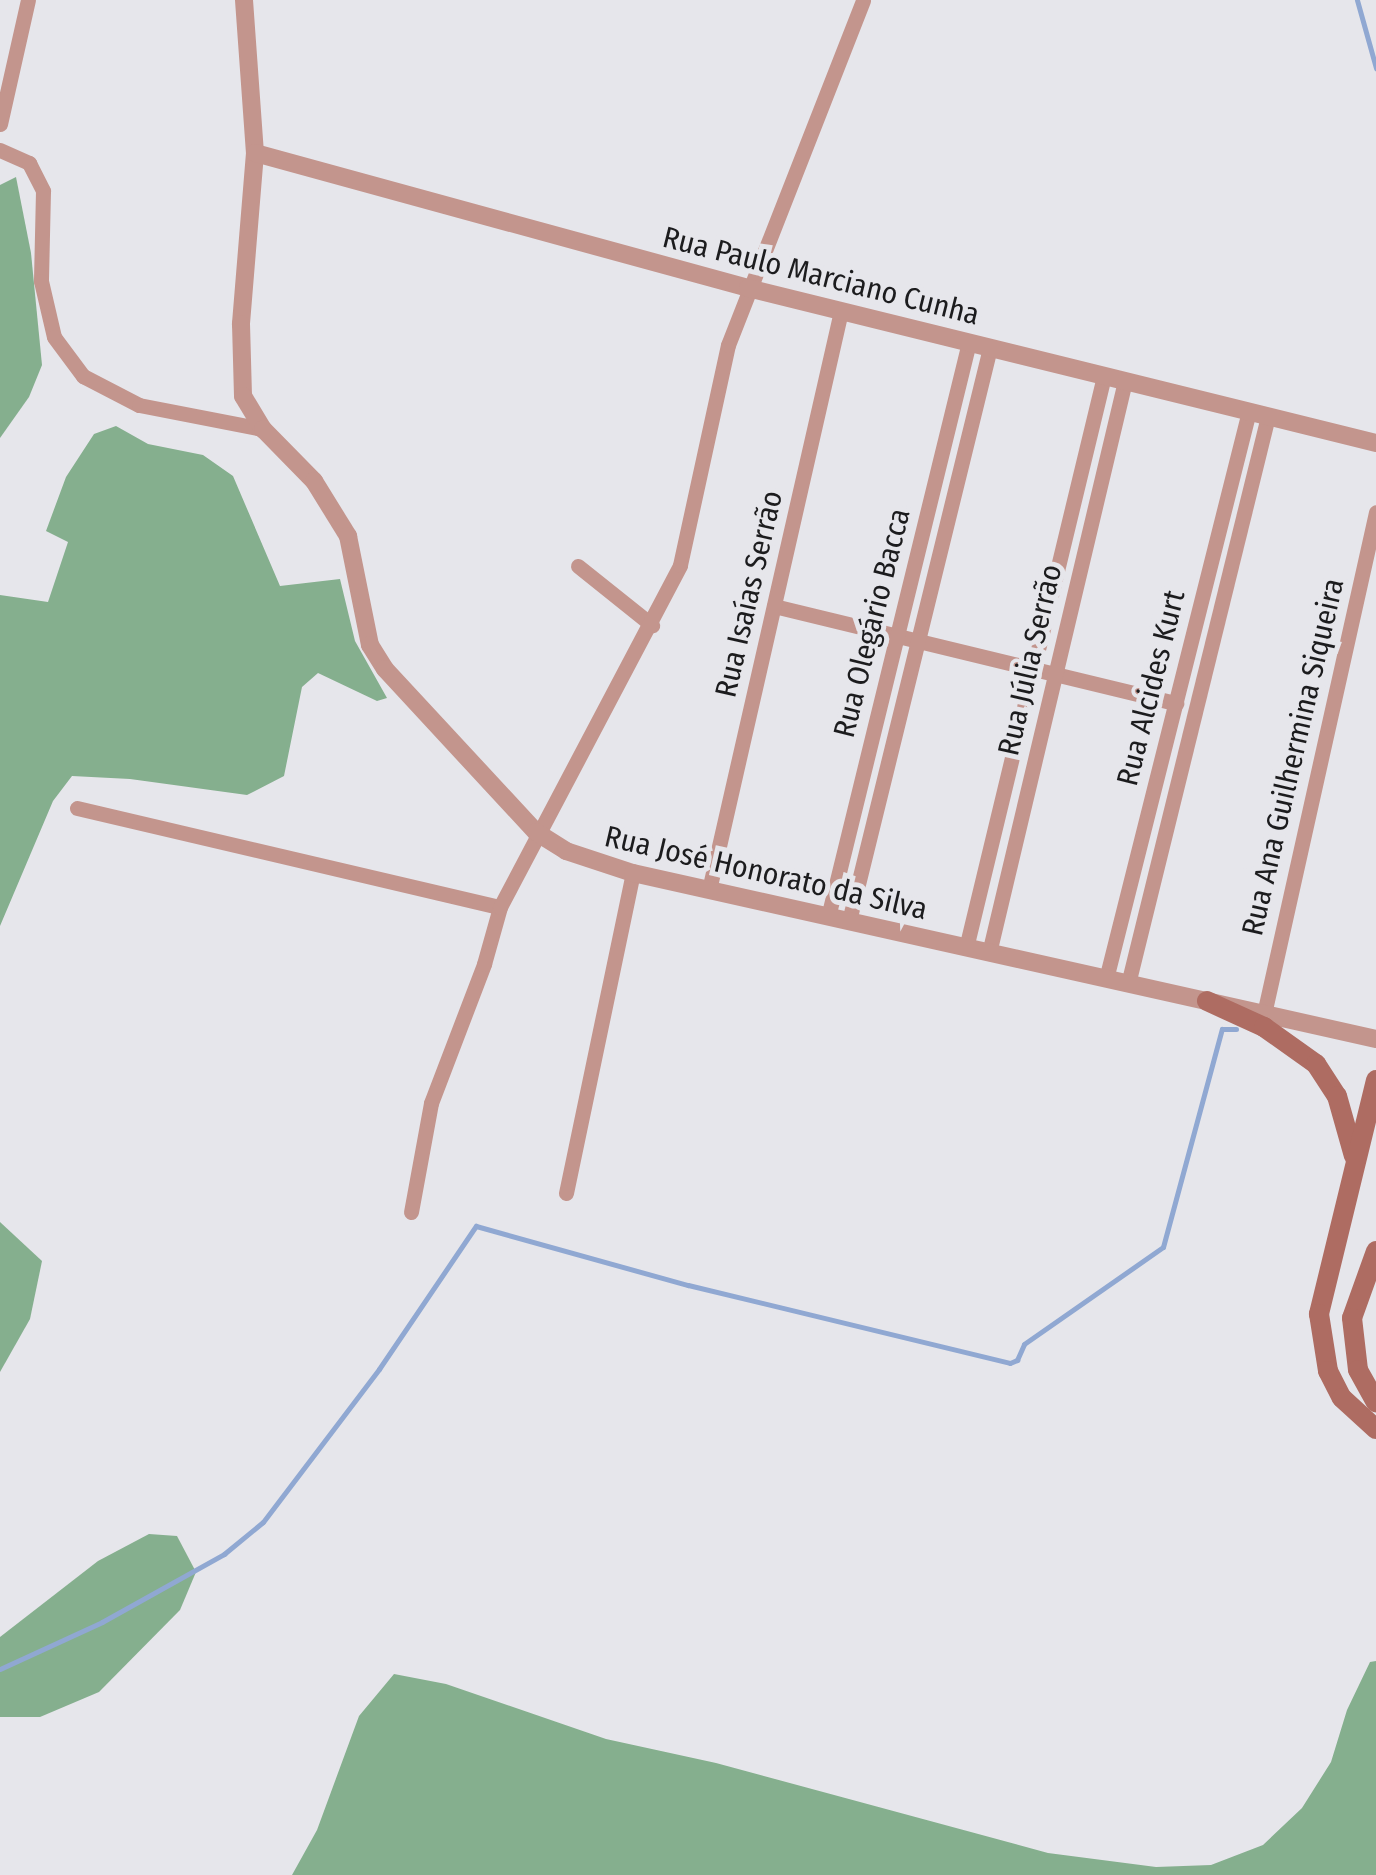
<!DOCTYPE html>
<html>
<head>
<meta charset="utf-8">
<style>
  body { margin:0 }
  #map { position:relative; width:1376px; height:1875px; overflow:hidden; background:#e6e6eb; font-family:"Fira Sans Condensed",sans-serif }
  div>[style] { position:absolute }
  .forest>* { inset:0; background:#85af8e }
  .stream>* { height:5px; margin:-2.5px; padding:0 2.5px; transform-origin:2.5px; border-radius:2.5px; background:#90a8d2 }
  .minor>* { height:15px; margin:-7.5px; padding:0 7.5px; transform-origin:7.5px; border-radius:7.5px; background:#c3958d }
  .tertiary>* { height:18px; margin:-9px; padding:0 9px; transform-origin:9px; border-radius:9px; background:#c3958d }
  .secondary>* { height:20px; margin:-10px; padding:0 10px; transform-origin:10px; border-radius:10px; background:#ae6c62 }
  span { translate:-50% -50%; white-space:nowrap; text-align:center; line-height:1.15; -webkit-text-stroke:10px #e6e6eb; paint-order:stroke }
  .street-label { font-size:30px; color:#1c1c1e }
</style>
</head>
<body>
<div id="map">
  <div class="forest">
    <i style="clip-path:polygon(16px 177px,31px 253px,42px 365px,29px 397px,0 438px,0 185px)"></i>
    <i style="clip-path:polygon(116px 426px,148px 444px,203px 455px,233px 476px,280px 586px,340px 579px,355px 641px,387px 698px,377px 701px,318px 673px,302px 687px,284px 776px,247px 795px,130px 779px,72px 776px,53px 801px,0 926px,0 595px,48px 602px,68px 542px,46px 531px,66px 477px,94px 434px)"></i>
    <i style="clip-path:polygon(0 1222px,42px 1261px,30px 1319px,0 1372px)"></i>
    <i style="clip-path:polygon(149px 1534px,177px 1536px,196px 1572px,180px 1610px,99px 1692px,40px 1717px,0 1717px,0 1637px,98px 1561px)"></i>
    <i style="clip-path:polygon(1376px 1661px,1376px 1875px,292px 1875px,317px 1830px,359px 1716px,394px 1674px,446px 1684px,606px 1739px,716px 1763px,1048px 1853px,1156px 1867px,1211px 1865px,1263px 1845px,1302px 1808px,1331px 1762px,1347px 1710px,1370px 1662px)"></i>
  </div>
  <div class="stream">
    <i style="left:1357px;top:0;width:71px;rotate:74.4deg"></i>
    <i style="left:0;top:1669px;width:112px;rotate:-24.7deg"></i>
    <i style="left:102px;top:1622px;width:140px;rotate:-29.1deg"></i>
    <i style="left:224px;top:1554px;width:50px;rotate:-39.4deg"></i>
    <i style="left:263px;top:1522px;width:192px;rotate:-52.8deg"></i>
    <i style="left:379px;top:1369px;width:173px;rotate:-55.9deg"></i>
    <i style="left:476px;top:1226px;width:220px;rotate:15.6deg"></i>
    <i style="left:688px;top:1285px;width:331px;rotate:13.6deg"></i>
    <i style="left:1010px;top:1363px;width:8px;rotate:-23deg"></i>
    <i style="left:1017px;top:1360px;width:17px;rotate:-66deg"></i>
    <i style="left:1024px;top:1344px;width:169px;rotate:-34.9deg"></i>
    <i style="left:1163px;top:1247px;width:226px;rotate:-74.9deg"></i>
    <i style="left:1222px;top:1029px;width:14px"></i>
  </div>
  <div class="minor">
    <i style="left:0;top:124px;width:127px;rotate:-77.3deg"></i>
    <i style="left:0;top:150px;width:32px;rotate:24deg"></i>
    <i style="left:29px;top:163px;width:31px;rotate:63deg"></i>
    <i style="left:43px;top:191px;width:90px;rotate:91.3deg"></i>
    <i style="left:41px;top:281px;width:57px;rotate:76.9deg"></i>
    <i style="left:54px;top:337px;width:49px;rotate:53.4deg"></i>
    <i style="left:83px;top:376px;width:63px;rotate:27.4deg"></i>
    <i style="left:139px;top:405px;width:126px;rotate:11deg"></i>
    <i style="left:578px;top:566px;width:95px;rotate:38.6deg"></i>
    <i style="left:774px;top:606px;width:414px;rotate:13.6deg"></i>
    <i style="left:77px;top:808px;width:434px;rotate:13.2deg"></i>
    <i style="left:709px;top:890px;width:594px;rotate:-77.16deg"></i>
    <i style="left:828px;top:917px;width:592px;rotate:-76.22deg"></i>
    <i style="left:849px;top:921px;width:590px;rotate:-76.18deg"></i>
    <i style="left:966px;top:948px;width:588px;rotate:-76.44deg"></i>
    <i style="left:989px;top:953px;width:588px;rotate:-76.63deg"></i>
    <i style="left:1106px;top:979px;width:586px;rotate:-75.87deg"></i>
    <i style="left:1128px;top:984px;width:585px;rotate:-76.15deg"></i>
    <i style="left:1264px;top:1014px;width:514px;rotate:-77.42deg"></i>
    <i style="left:566px;top:1193px;width:327px;rotate:-78.2deg"></i>
    <i style="left:411px;top:1212px;width:111px;rotate:-79.6deg"></i>
    <i style="left:431px;top:1103px;width:149px;rotate:-69.1deg"></i>
    <i style="left:484px;top:964px;width:59px;rotate:-74.3deg"></i>
    <i style="left:500px;top:907px;width:386px;rotate:-62.2deg"></i>
    <i style="left:680px;top:565px;width:225px;rotate:-77.7deg"></i>
    <i style="left:728px;top:345px;width:370px;rotate:-68.6deg"></i>
  </div>
  <div class="tertiary">
    <i style="left:244px;top:0;width:153px;rotate:85.9deg"></i>
    <i style="left:255px;top:153px;width:172px;rotate:94.7deg"></i>
    <i style="left:241px;top:324px;width:72px;rotate:88.4deg"></i>
    <i style="left:243px;top:396px;width:39px;rotate:59deg"></i>
    <i style="left:263px;top:429px;width:73px;rotate:45.6deg"></i>
    <i style="left:314px;top:481px;width:65px;rotate:58.3deg"></i>
    <i style="left:348px;top:536px;width:111px;rotate:78.6deg"></i>
    <i style="left:370px;top:645px;width:28px;rotate:58deg"></i>
    <i style="left:385px;top:669px;width:222px;rotate:47.2deg"></i>
    <i style="left:536px;top:832px;width:36px;rotate:32deg"></i>
    <i style="left:566px;top:851px;width:71px;rotate:18.2deg"></i>
    <i style="left:633px;top:873px;width:761px;rotate:12.59deg"></i>
    <i style="left:255px;top:153px;width:511px;rotate:15.31deg"></i>
    <i style="left:748px;top:288px;width:647px;rotate:13.86deg"></i>
  </div>
  <div class="secondary">
    <i style="left:1207px;top:1001px;width:63px;rotate:24.5deg"></i>
    <i style="left:1264px;top:1027px;width:64px;rotate:35.4deg"></i>
    <i style="left:1316px;top:1064px;width:38px;rotate:57deg"></i>
    <i style="left:1337px;top:1096px;width:62px;rotate:74.2deg"></i>
    <i style="left:1376px;top:1080px;width:241px;rotate:103.7deg"></i>
    <i style="left:1319px;top:1314px;width:58px;rotate:81deg"></i>
    <i style="left:1328px;top:1371px;width:30px;rotate:63deg"></i>
    <i style="left:1342px;top:1398px;width:46px;rotate:42.4deg"></i>
    <i style="left:1376px;top:1251px;width:71px;rotate:109.7deg"></i>
    <i style="left:1352px;top:1318px;width:52px;rotate:83.4deg"></i>
    <i style="left:1358px;top:1370px;width:37px;rotate:61deg"></i>
  </div>
  <div class="street-label">
    <span style="left:821px;top:276px;rotate:14deg">Rua Paulo Marciano Cunha</span>
    <span style="left:749px;top:594px;rotate:-77deg">Rua Isaías Serrão</span>
    <span style="left:872px;top:623px;rotate:-76deg">Rua Olegário Bacca</span>
    <span style="left:1030px;top:660px;rotate:-77deg">Rua Júlia Serrão</span>
    <span style="left:1151px;top:688px;rotate:-76deg">Rua Alcides Kurt</span>
    <span style="left:1293px;top:757px;rotate:-77deg">Rua Ana Guilhermina Siqueira</span>
    <span style="left:766px;top:873px;rotate:13deg">Rua José Honorato da Silva</span>
  </div>
</div>
</body>
</html>
